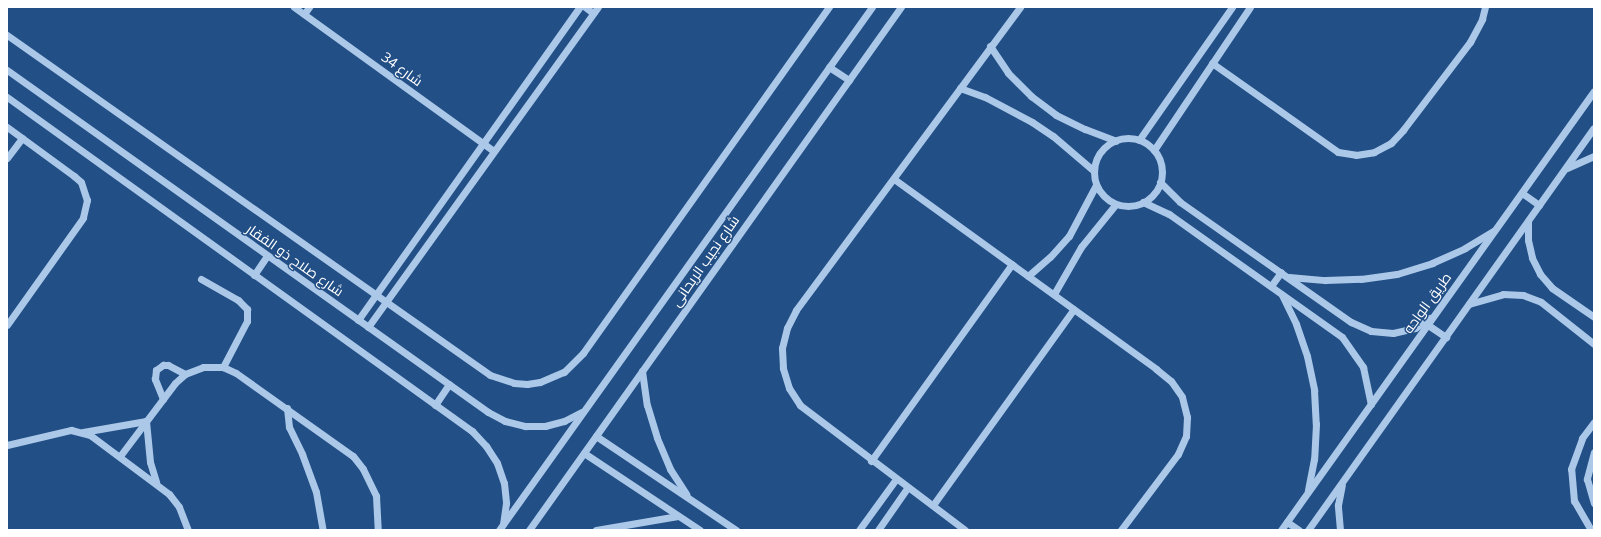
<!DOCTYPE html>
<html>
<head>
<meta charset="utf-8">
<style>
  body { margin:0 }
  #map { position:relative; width:1601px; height:537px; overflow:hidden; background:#224f86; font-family:"Open Sans",Cairo,sans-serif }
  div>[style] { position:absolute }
  .minor>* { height:7px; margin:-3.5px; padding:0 3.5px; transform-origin:3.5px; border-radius:3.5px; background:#abc8e9 }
  .minor>.ring { margin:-3.5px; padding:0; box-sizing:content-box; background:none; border:7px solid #abc8e9; border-radius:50% }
  span { translate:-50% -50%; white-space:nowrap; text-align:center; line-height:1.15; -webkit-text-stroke:3px #224f86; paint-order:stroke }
  .street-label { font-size:14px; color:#fff }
  .frame { position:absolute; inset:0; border:8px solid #fff; pointer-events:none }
</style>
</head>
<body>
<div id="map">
  <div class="minor">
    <i style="left:294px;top:7px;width:246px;rotate:35.8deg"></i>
    <i style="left:585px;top:7px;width:10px;rotate:37deg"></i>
    <i style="left:304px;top:14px;width:9px;rotate:-54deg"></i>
    <i style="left:7px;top:35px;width:591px;rotate:35.14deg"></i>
    <i style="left:490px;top:375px;width:25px;rotate:18deg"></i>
    <i style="left:514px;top:383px;width:13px;rotate:4deg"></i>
    <i style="left:527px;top:384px;width:13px;rotate:-9deg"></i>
    <i style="left:540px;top:382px;width:26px;rotate:-23deg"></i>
    <i style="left:564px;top:372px;width:27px;rotate:-45deg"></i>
    <i style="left:583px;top:353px;width:425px;rotate:-54.6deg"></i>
    <i style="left:990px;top:46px;width:32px;rotate:56deg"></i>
    <i style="left:1008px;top:73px;width:33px;rotate:45deg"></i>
    <i style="left:1031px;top:96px;width:31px;rotate:37deg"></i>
    <i style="left:1056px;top:115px;width:32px;rotate:26deg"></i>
    <i style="left:1085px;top:129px;width:33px;rotate:21deg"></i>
    <i style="left:1212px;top:63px;width:154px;rotate:35.2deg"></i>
    <i style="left:1338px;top:152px;width:18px;rotate:9deg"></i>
    <i style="left:1356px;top:155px;width:18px;rotate:-9deg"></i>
    <i style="left:1374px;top:152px;width:19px;rotate:-28deg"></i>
    <i style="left:1391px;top:143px;width:18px;rotate:-47deg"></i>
    <i style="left:1403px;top:130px;width:111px;rotate:-52.7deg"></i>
    <i style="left:1470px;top:42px;width:26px;rotate:-62deg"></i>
    <i style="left:1482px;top:19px;width:12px;rotate:-76deg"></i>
    <i style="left:829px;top:67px;width:24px;rotate:33deg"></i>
    <i style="left:7px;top:70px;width:590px;rotate:35.41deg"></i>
    <i style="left:488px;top:412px;width:19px;rotate:28deg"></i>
    <i style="left:505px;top:421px;width:21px;rotate:14deg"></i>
    <i style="left:525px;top:426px;width:20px"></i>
    <i style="left:545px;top:426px;width:20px;rotate:-15deg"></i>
    <i style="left:564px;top:421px;width:20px;rotate:-27deg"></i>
    <i style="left:960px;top:88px;width:27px;rotate:20deg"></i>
    <i style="left:985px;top:97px;width:53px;rotate:28deg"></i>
    <i style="left:1032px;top:122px;width:25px;rotate:34deg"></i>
    <i style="left:1053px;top:136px;width:54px;rotate:40.5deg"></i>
    <i style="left:7px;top:97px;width:573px;rotate:35.69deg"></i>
    <i style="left:472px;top:431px;width:21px;rotate:47deg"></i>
    <i style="left:486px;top:446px;width:20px;rotate:57deg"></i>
    <i style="left:497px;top:463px;width:21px;rotate:71deg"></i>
    <i style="left:504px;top:483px;width:20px;rotate:84deg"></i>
    <i style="left:506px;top:503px;width:21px;rotate:98deg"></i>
    <i style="left:7px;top:127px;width:83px;rotate:36.2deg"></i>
    <i style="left:74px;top:176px;width:9px;rotate:41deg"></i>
    <i style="left:81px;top:182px;width:19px;rotate:72deg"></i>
    <i style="left:87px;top:200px;width:18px;rotate:103deg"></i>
    <i style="left:83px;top:218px;width:131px;rotate:125.4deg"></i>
    <i class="ring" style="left:1094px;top:138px;width:61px;height:61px"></i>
    <i style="left:1139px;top:140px;width:162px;rotate:-55deg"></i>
    <i style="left:1154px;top:150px;width:172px;rotate:-56.1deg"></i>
    <i style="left:7px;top:158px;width:25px;rotate:-53deg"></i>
    <i style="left:1567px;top:168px;width:30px;rotate:-24deg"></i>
    <i style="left:894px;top:179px;width:324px;rotate:35.9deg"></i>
    <i style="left:1156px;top:369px;width:19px;rotate:39deg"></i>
    <i style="left:1171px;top:381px;width:19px;rotate:55deg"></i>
    <i style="left:1182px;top:397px;width:21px;rotate:76deg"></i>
    <i style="left:1187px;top:417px;width:19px;rotate:93deg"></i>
    <i style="left:1186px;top:436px;width:20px;rotate:114deg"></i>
    <i style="left:1178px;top:454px;width:95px;rotate:126.9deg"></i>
    <i style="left:1160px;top:182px;width:28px;rotate:45deg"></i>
    <i style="left:1180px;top:202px;width:209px;rotate:35.1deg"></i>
    <i style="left:1351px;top:322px;width:22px;rotate:24deg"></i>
    <i style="left:1371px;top:331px;width:22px;rotate:5deg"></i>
    <i style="left:1393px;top:333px;width:23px;rotate:-13deg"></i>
    <i style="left:1415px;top:328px;width:18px;rotate:-34deg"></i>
    <i style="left:1522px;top:193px;width:21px;rotate:35deg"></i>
    <i style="left:1143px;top:202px;width:29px;rotate:25deg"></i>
    <i style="left:1169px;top:214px;width:212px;rotate:35.4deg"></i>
    <i style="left:1342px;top:337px;width:37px;rotate:55deg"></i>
    <i style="left:1363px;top:367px;width:38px;rotate:78deg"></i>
    <i style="left:1528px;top:222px;width:18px;rotate:90deg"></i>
    <i style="left:1528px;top:240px;width:18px;rotate:77deg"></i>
    <i style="left:1532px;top:258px;width:18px;rotate:63deg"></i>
    <i style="left:1540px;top:274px;width:18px;rotate:49deg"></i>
    <i style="left:1552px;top:288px;width:51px;rotate:34.6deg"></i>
    <i style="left:254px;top:275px;width:23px;rotate:-56deg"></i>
    <i style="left:1028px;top:276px;width:29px;rotate:-41deg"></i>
    <i style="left:1050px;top:257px;width:28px;rotate:-48deg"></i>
    <i style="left:1069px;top:236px;width:58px;rotate:-62.1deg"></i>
    <i style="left:1289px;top:277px;width:36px;rotate:5deg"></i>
    <i style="left:1325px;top:280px;width:36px;rotate:-2deg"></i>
    <i style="left:1361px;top:279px;width:36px;rotate:-8deg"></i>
    <i style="left:1397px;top:274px;width:37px;rotate:-17deg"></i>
    <i style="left:1432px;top:263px;width:36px;rotate:-24deg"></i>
    <i style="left:1465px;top:248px;width:33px;rotate:-31deg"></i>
    <i style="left:201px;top:279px;width:43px;rotate:29.6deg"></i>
    <i style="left:238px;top:300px;width:13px;rotate:45deg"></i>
    <i style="left:247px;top:309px;width:12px;rotate:90deg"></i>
    <i style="left:247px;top:321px;width:52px;rotate:117.6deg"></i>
    <i style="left:1271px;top:286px;width:17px;rotate:-54deg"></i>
    <i style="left:1054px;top:294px;width:54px;rotate:-60.1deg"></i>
    <i style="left:1081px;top:247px;width:55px;rotate:-50.9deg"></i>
    <i style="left:1282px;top:295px;width:32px;rotate:64deg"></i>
    <i style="left:1296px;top:324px;width:34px;rotate:71deg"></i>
    <i style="left:1307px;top:356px;width:35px;rotate:78deg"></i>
    <i style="left:1314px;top:390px;width:34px;rotate:87deg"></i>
    <i style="left:1316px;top:424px;width:35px;rotate:93deg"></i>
    <i style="left:1314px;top:459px;width:32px;rotate:101deg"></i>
    <i style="left:1469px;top:304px;width:35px;rotate:-16deg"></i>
    <i style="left:1503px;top:294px;width:20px;rotate:3deg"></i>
    <i style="left:1523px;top:295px;width:19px;rotate:21deg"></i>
    <i style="left:1541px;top:302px;width:68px;rotate:38.4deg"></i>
    <i style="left:358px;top:320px;width:384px;rotate:-54.7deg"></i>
    <i style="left:1428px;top:325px;width:22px;rotate:34deg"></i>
    <i style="left:368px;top:327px;width:394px;rotate:-54.3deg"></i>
    <i style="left:642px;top:371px;width:34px;rotate:82deg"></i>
    <i style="left:647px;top:405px;width:34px;rotate:73deg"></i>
    <i style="left:657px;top:438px;width:34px;rotate:67deg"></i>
    <i style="left:670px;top:469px;width:30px;rotate:57deg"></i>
    <i style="left:163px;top:399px;width:22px;rotate:-112deg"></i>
    <i style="left:155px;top:379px;width:9px;rotate:-84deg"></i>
    <i style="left:156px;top:370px;width:9px;rotate:-36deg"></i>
    <i style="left:163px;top:365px;width:5px"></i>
    <i style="left:168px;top:365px;width:19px;rotate:28deg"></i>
    <i style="left:435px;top:405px;width:25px;rotate:-56deg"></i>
    <i style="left:287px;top:408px;width:19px;rotate:84deg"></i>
    <i style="left:289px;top:427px;width:30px;rotate:64deg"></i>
    <i style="left:302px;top:454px;width:40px;rotate:69.8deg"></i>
    <i style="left:316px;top:492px;width:39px;rotate:80deg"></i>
    <i style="left:83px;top:432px;width:64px;rotate:-9.9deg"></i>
    <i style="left:146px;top:421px;width:41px;rotate:84.4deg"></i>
    <i style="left:150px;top:462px;width:21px;rotate:73deg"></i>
    <i style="left:596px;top:436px;width:169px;rotate:33.9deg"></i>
    <i style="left:7px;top:445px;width:66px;rotate:-13.2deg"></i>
    <i style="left:71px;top:430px;width:20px;rotate:15deg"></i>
    <i style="left:90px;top:435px;width:99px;rotate:36.8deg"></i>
    <i style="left:169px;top:494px;width:16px;rotate:52deg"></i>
    <i style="left:179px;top:507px;width:25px;rotate:69deg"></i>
    <i style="left:1594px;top:452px;width:28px;rotate:105deg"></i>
    <i style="left:1587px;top:479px;width:25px;rotate:74deg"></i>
    <i style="left:584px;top:453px;width:139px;rotate:33.6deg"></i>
    <i style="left:120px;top:456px;width:91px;rotate:-53deg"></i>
    <i style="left:175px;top:383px;width:13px;rotate:-42deg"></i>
    <i style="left:185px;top:374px;width:19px;rotate:-21deg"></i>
    <i style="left:203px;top:367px;width:20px"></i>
    <i style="left:223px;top:367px;width:14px;rotate:25deg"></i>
    <i style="left:236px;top:373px;width:143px;rotate:35.4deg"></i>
    <i style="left:353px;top:456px;width:16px;rotate:52deg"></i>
    <i style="left:363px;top:469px;width:30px;rotate:64deg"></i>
    <i style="left:376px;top:496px;width:34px;rotate:87deg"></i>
    <i style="left:871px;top:461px;width:242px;rotate:-54.4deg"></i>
    <i style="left:933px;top:505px;width:241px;rotate:-54.3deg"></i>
    <i style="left:1287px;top:522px;width:14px;rotate:34deg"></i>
    <i style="left:499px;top:530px;width:642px;rotate:-54.5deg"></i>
    <i style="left:529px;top:530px;width:642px;rotate:-54.58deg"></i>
    <i style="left:596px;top:530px;width:83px;rotate:-9.7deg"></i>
    <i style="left:859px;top:530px;width:63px;rotate:-54deg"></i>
    <i style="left:878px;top:530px;width:52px;rotate:-55.1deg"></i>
    <i style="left:965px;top:530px;width:207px;rotate:-142.9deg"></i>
    <i style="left:800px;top:405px;width:20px;rotate:-123deg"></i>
    <i style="left:789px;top:388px;width:21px;rotate:-107deg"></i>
    <i style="left:783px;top:368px;width:20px;rotate:-93deg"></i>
    <i style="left:782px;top:348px;width:21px;rotate:-76deg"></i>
    <i style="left:787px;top:328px;width:20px;rotate:-63deg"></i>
    <i style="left:796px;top:310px;width:377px;rotate:-53.5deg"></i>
    <i style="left:1281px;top:530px;width:539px;rotate:-54.51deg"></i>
    <i style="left:1308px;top:530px;width:493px;rotate:-54.6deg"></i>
    <i style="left:1340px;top:530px;width:25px;rotate:-95deg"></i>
    <i style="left:1338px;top:505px;width:20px;rotate:-79deg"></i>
    <i style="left:1591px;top:530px;width:34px;rotate:-120deg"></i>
    <i style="left:1574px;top:501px;width:32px;rotate:-95deg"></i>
    <i style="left:1571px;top:469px;width:33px;rotate:-70deg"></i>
    <i style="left:1582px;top:438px;width:20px;rotate:-53deg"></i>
  </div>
  <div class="street-label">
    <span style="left:402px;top:69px;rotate:36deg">شارع 34</span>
    <span style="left:295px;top:260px;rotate:35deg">شارع صلاح ذو الفقار</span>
    <span style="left:705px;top:261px;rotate:-55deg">شارع نجيب الريحانى</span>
    <span style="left:1427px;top:303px;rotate:-54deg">طريق الواحه</span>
  </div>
  <div class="frame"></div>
</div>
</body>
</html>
